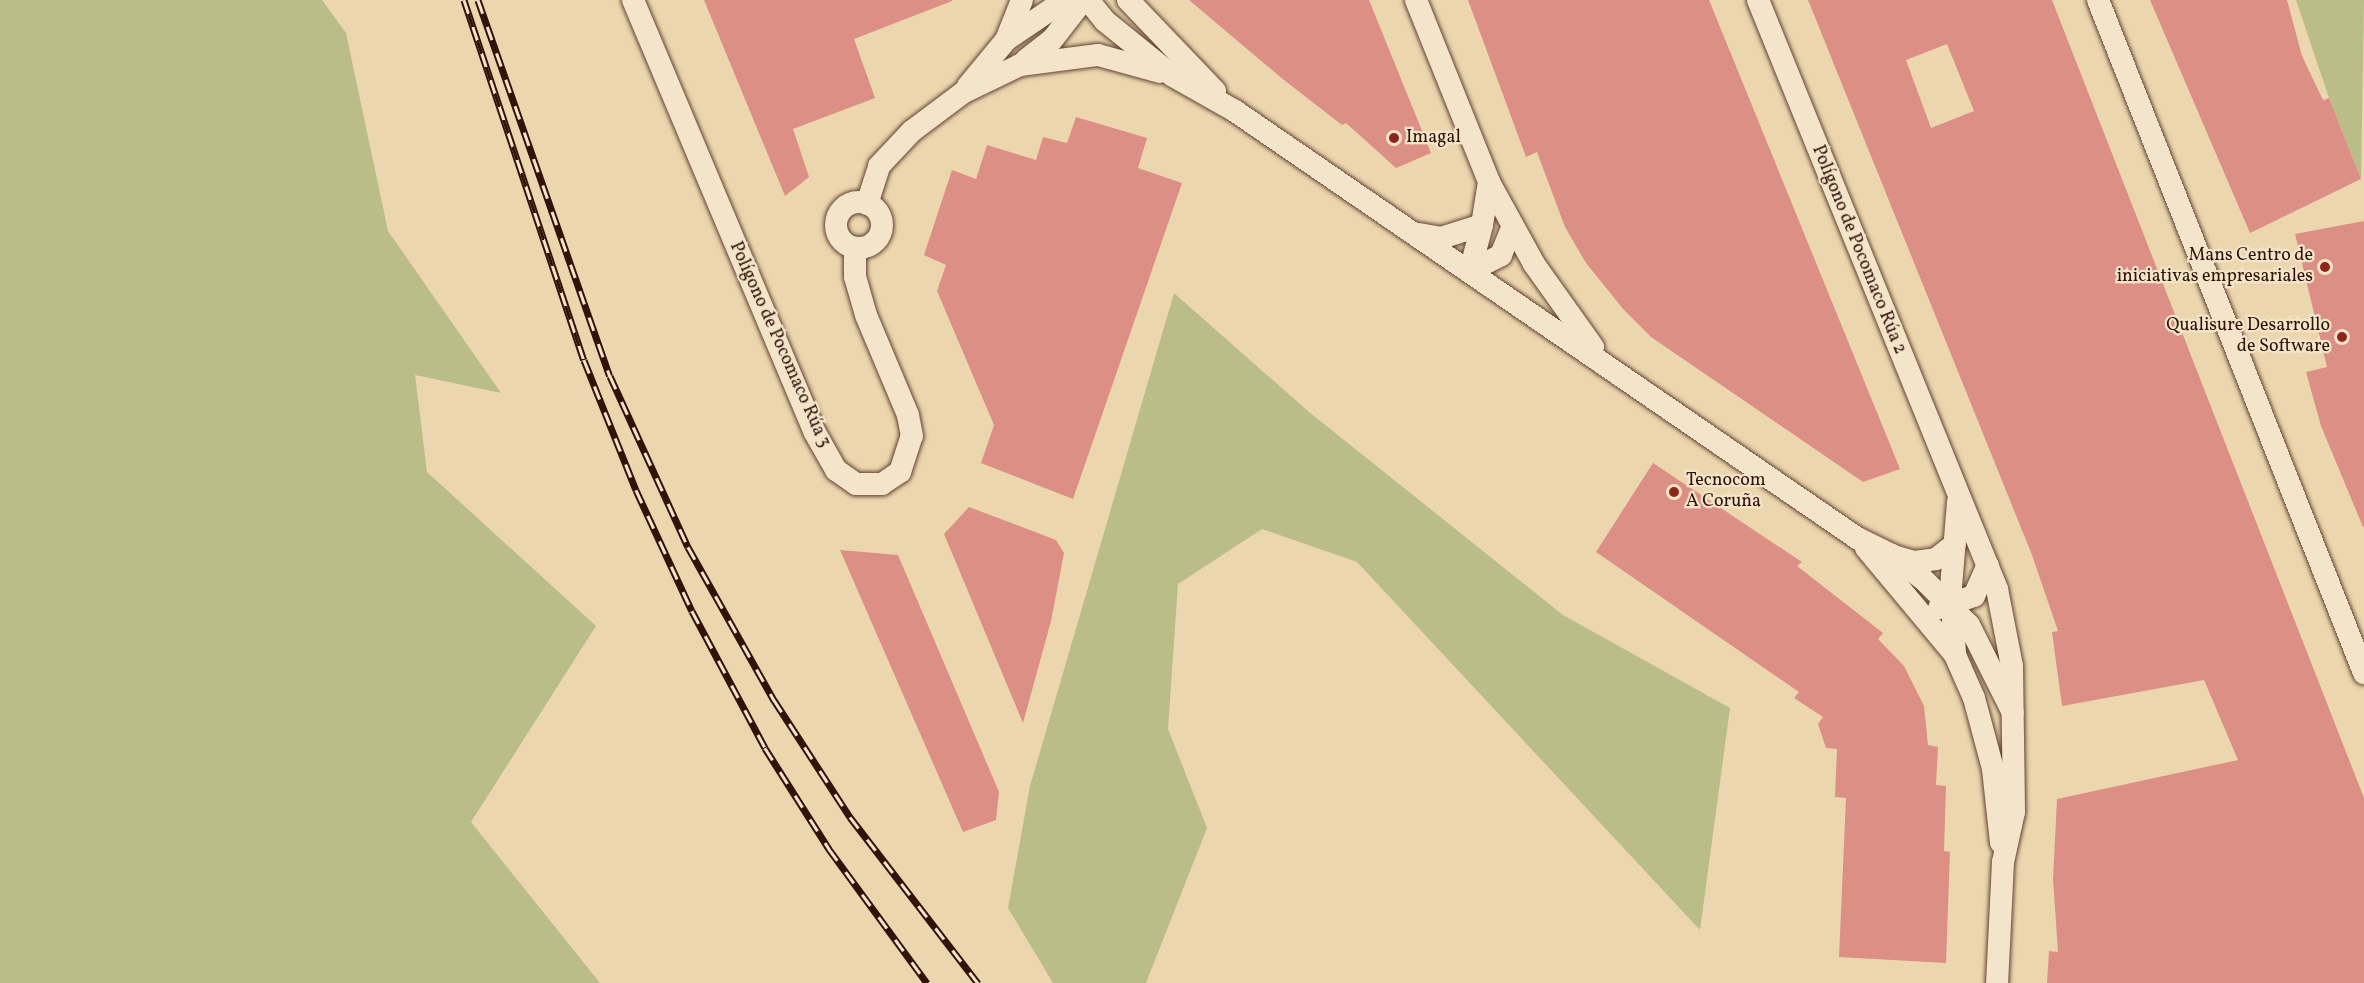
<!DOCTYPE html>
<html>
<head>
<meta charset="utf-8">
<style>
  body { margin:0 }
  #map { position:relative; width:2364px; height:983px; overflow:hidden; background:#ecd6ae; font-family:Vollkorn,serif }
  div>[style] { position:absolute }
  .green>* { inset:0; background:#babd88 }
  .building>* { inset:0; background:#dc8f85 }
  .roads { filter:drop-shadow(0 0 2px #604432) drop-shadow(0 0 2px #604432) }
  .street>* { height:22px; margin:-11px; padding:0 11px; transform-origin:11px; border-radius:11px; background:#f3e4ca }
  .street>.ring { margin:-11px; padding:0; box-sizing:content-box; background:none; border:22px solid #f3e4ca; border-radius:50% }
  .rail>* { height:7px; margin-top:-3.5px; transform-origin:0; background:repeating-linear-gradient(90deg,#f3e4ca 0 14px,#311308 0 28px); box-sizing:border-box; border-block:2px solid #311308 }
  .dots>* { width:16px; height:16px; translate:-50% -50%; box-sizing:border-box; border:3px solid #f3e4ca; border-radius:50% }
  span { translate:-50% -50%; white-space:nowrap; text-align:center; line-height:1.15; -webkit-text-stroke:4.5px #f3e4ca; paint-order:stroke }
  .poi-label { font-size:18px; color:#311308 }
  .left { translate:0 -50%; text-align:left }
  .right { translate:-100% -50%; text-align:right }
  .street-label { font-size:18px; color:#311308 }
</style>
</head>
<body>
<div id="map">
  <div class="green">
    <i style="clip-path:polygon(0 0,322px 0,346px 33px,388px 231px,501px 393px,415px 375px,427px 472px,596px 626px,471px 822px,600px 983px,0 983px)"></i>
    <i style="clip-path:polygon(2296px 0,2364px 0,2361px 179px,2329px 98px)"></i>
    <i style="clip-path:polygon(1174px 293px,1309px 412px,1563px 615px,1730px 708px,1700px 930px,1357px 562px,1262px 529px,1178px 584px,1168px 729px,1207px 828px,1146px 983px,1053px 983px,1008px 908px,1030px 786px)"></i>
  </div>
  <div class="building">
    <i style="clip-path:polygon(704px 0,952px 0,952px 1px,854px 39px,875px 98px,793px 129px,809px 177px,785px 196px)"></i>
    <i style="clip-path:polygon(1189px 0,1369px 0,1431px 153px,1396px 168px,1346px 123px,1342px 125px,1284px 80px)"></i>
    <i style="clip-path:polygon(1468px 0,1709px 0,1900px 469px,1863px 482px,1651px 337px,1624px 310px,1586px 263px,1565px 227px,1537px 152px,1526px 157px)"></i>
    <i style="clip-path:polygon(evenodd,1808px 0,2052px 0,2364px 798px,2364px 983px,2047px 983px,2049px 951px,2058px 952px,2053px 879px,2057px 799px,2238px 760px,2204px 680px,2062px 706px,2052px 632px,2058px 631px,2032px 555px,1808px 0,1947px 44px,1974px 111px,1931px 128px,1906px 60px,1947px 44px)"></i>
    <i style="clip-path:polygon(2150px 0,2287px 0,2302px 56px,2323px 100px,2329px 98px,2361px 179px,2250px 233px)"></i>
    <i style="clip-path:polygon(1076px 117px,1147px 138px,1138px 168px,1182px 183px,1073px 499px,981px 463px,994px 425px,937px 291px,946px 265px,924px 255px,952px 170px,976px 179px,987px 145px,1036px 160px,1043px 137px,1067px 143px)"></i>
    <i style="clip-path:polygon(2364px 221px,2364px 527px,2363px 527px,2321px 426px,2306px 372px,2327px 367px,2295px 234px)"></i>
    <i style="clip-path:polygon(1653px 463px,1802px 562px,1797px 566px,1883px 633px,1878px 639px,1904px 666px,1924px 706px,1928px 745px,1938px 747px,1936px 785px,1946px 786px,1944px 851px,1950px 852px,1946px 963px,1839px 957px,1846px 798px,1835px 797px,1837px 749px,1826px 748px,1818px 724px,1823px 717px,1794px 698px,1799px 692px,1596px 552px)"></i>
    <i style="clip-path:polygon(969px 507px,1056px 540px,1064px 553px,1051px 621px,1023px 723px,944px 534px)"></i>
    <i style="clip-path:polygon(840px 550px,898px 555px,999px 792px,996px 820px,963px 832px)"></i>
  </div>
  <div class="roads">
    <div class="street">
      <i style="left:633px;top:0;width:467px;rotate:67.2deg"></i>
      <i style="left:814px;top:431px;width:45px;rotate:60.6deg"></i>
      <i style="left:836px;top:470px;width:24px;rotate:35deg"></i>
      <i style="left:856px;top:484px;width:26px"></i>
      <i style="left:882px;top:484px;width:22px;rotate:-34deg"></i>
      <i style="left:900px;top:472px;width:38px;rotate:-72deg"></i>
      <i style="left:912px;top:436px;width:21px;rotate:-101deg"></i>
      <i style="left:908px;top:415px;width:108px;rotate:-112.8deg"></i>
      <i style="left:866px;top:315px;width:40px;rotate:-106deg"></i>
      <i style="left:855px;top:277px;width:28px;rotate:-90deg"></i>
      <i style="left:1088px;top:0;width:27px;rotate:51deg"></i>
      <i style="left:1105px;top:21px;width:87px;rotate:39deg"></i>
      <i style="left:1173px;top:76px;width:71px;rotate:29.4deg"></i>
      <i style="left:1235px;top:111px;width:754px;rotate:34.47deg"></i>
      <i style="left:1857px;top:538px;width:39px;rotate:26deg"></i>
      <i style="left:1892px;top:555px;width:39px;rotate:38deg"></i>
      <i style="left:1923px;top:579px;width:65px;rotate:45deg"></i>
      <i style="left:1969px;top:625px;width:98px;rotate:63.4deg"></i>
      <i style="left:1128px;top:0;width:126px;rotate:46.3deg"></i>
      <i style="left:1416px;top:0;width:196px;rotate:68.1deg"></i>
      <i style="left:1489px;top:182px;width:94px;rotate:61.2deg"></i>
      <i style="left:1534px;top:264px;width:102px;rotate:54.6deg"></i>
      <i style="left:1758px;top:0;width:636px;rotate:67.91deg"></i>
      <i style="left:1997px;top:589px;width:78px;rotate:79deg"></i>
      <i style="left:2012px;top:666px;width:146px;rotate:89.2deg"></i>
      <i style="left:2014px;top:812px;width:51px;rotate:102.4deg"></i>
      <i style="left:2003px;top:862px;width:121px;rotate:92.8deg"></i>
      <i style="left:2098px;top:0;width:724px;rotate:68.43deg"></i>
      <i style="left:1006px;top:40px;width:71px;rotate:-34.1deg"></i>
      <i style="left:1026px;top:60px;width:33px;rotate:-38deg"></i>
      <i style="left:1052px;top:40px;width:51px;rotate:-52.2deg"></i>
      <i style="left:968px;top:86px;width:60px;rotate:-50.4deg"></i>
      <i style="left:1006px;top:40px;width:43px;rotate:-68.2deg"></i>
      <i class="ring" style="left:836px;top:202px;width:24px;height:24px"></i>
      <i style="left:867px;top:204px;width:40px;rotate:-72deg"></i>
      <i style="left:879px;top:166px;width:48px;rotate:-46.7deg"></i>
      <i style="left:912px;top:131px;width:65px;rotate:-36.9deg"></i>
      <i style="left:964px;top:92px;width:62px;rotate:-25.7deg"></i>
      <i style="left:1020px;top:65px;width:79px;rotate:-7.3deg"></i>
      <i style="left:1098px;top:55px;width:64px;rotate:15.3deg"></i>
      <i style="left:1482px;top:225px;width:48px;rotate:104.6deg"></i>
      <i style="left:1470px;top:271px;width:35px;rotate:-27deg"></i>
      <i style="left:1501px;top:255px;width:31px;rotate:-68deg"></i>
      <i style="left:1419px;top:234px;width:22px;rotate:10deg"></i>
      <i style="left:1441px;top:238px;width:43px;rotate:-17.6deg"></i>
      <i style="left:1482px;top:225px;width:44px;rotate:-80.8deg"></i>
      <i style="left:1958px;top:502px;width:85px;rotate:94.7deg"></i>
      <i style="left:1951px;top:587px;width:68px;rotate:86.6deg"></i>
      <i style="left:1955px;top:655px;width:47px;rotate:66.2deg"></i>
      <i style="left:1974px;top:698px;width:73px;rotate:75deg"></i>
      <i style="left:1993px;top:769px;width:74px;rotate:83.8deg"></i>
      <i style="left:1866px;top:548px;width:139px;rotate:50.2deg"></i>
      <i style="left:1897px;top:557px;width:19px;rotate:16deg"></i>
      <i style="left:1915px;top:562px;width:21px;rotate:-8deg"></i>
      <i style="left:1936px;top:559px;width:24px;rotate:-38deg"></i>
      <i style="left:1939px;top:608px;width:37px;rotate:-19deg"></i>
      <i style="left:1974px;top:596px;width:34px;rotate:-66deg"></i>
    </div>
  </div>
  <div class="rail">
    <i style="left:464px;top:0;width:379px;rotate:71.6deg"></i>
    <i style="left:584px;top:360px;width:140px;rotate:68.2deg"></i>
    <i style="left:636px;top:490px;width:133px;rotate:65.2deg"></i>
    <i style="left:692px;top:611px;width:155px;rotate:61.9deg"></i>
    <i style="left:765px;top:748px;width:120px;rotate:57.6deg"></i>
    <i style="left:829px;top:849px;width:166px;rotate:53.8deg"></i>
    <i style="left:478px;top:0;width:398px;rotate:70.7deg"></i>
    <i style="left:610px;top:376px;width:188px;rotate:65.5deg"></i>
    <i style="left:688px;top:547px;width:176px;rotate:60.7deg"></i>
    <i style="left:774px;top:700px;width:140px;rotate:57deg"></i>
    <i style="left:850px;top:817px;width:210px;rotate:52.4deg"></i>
  </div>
  <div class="dots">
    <i style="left:1394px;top:138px;background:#8f2418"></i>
    <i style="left:2325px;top:267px;background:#8f2418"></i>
    <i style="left:2342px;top:337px;background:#8f2418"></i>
    <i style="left:1674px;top:492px;background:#8f2418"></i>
  </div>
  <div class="poi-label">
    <span class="left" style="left:1406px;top:138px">Imagal</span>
    <span class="right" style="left:2313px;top:267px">Mans Centro de<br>iniciativas empresariales</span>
    <span class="right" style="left:2330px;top:337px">Qualisure Desarrollo<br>de Software</span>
    <span class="left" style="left:1686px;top:492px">Tecnocom<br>A Coruña</span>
  </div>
  <div class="street-label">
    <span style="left:1858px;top:250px;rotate:68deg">Polígono de Pocomaco Rúa 2</span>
    <span style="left:779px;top:345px;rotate:66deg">Polígono de Pocomaco Rúa 3</span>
  </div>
</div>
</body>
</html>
